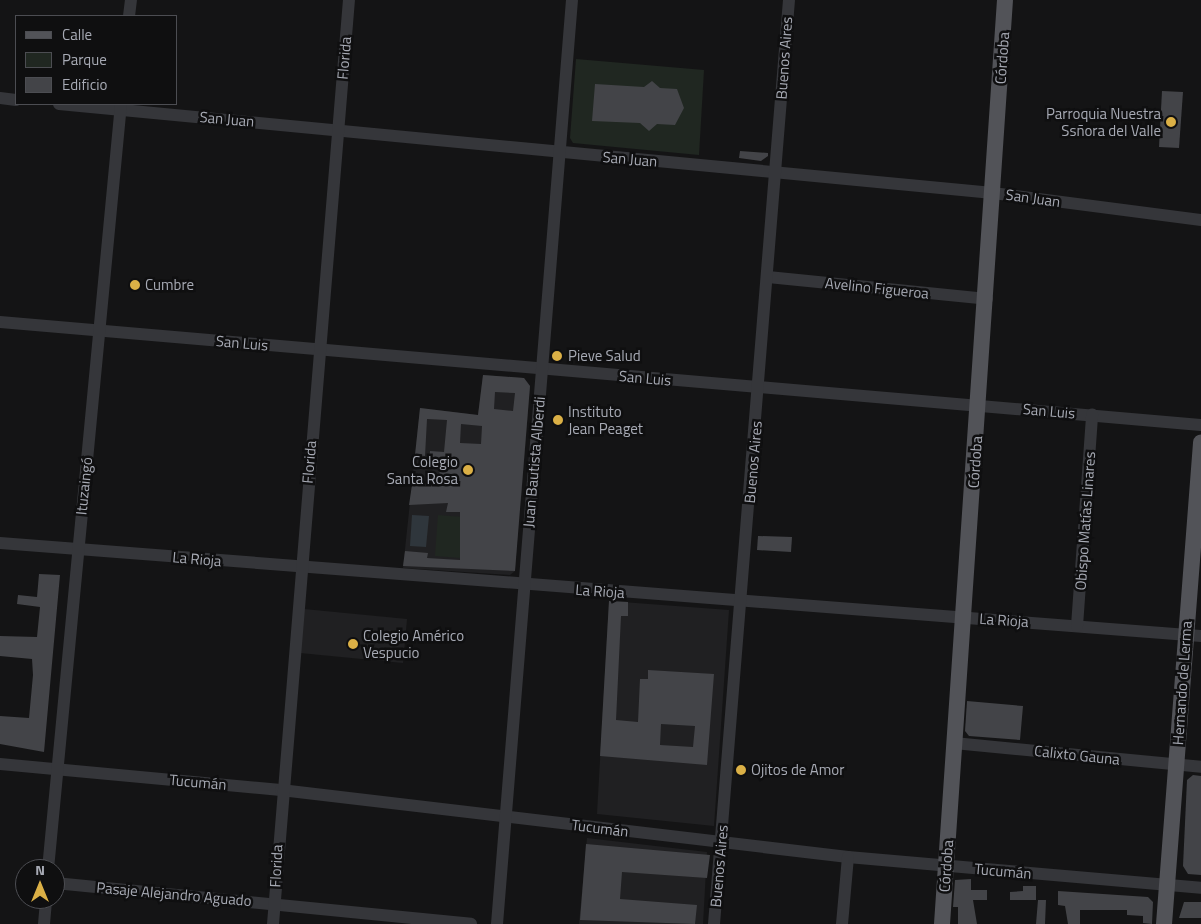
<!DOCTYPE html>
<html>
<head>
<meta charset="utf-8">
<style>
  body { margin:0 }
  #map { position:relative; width:1201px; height:924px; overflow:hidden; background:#141415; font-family:"Titillium Web",sans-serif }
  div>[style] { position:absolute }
  .built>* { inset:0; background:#202022 }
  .green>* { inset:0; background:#202721 }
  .water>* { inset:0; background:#2f363c }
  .building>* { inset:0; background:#434448 }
  .minor>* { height:12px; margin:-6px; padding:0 6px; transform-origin:6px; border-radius:6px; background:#35363a }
  .major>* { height:16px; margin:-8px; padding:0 8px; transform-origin:8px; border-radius:8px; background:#525358 }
  .dots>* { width:14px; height:14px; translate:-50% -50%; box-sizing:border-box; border:2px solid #0f0f10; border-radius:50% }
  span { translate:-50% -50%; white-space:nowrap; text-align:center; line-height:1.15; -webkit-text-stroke:5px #0f0f10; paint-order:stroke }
  .street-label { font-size:15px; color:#a7aab4 }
  .poi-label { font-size:15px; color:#a7aab4 }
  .right { translate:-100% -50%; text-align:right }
  .left { translate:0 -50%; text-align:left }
  .legend { position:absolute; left:15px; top:15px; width:162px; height:90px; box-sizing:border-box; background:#0f0f10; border:1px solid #4c4d52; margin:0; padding:6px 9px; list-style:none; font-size:15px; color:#a7aab4 }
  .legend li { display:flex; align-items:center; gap:10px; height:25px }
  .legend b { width:25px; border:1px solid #4c4d52 }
  .north { position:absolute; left:15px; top:859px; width:50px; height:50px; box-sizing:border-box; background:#0f0f10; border:1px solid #4c4d52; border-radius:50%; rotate:0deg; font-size:14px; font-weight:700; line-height:20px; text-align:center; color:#a7aab4 }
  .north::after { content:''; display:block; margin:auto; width:18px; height:22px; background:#dbb046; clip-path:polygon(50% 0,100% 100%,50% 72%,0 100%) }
</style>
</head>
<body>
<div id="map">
  <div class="built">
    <i style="clip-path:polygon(483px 375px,524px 378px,530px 386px,521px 501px,471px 497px,519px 516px,515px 571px,510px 575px,403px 568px,420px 408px,478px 415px)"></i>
    <i style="clip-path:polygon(609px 601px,729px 610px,714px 826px,597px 814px)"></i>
    <i style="clip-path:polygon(304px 609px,407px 619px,403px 663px,300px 653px)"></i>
    <i style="clip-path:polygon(587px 838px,707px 852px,703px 924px,579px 924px)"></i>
  </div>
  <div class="green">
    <i style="clip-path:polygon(576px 59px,704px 70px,699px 155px,573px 143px,570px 138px)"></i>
    <i style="clip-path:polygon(438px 515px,463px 517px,460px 558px,435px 556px)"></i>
  </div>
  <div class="water">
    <i style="clip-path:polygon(412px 515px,429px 516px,426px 547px,410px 546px)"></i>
  </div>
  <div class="building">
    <i style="clip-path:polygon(652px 81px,660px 88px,677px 89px,684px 108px,675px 125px,657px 124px,649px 131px,640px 123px,592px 121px,595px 84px,644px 87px)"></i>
    <i style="clip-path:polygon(1162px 91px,1183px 92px,1179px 148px,1159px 147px)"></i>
    <i style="clip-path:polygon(740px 151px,768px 153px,768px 156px,761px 161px,739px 158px)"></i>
    <i style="clip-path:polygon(evenodd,483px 375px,524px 378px,530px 386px,515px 571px,403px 566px,405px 551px,428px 553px,427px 558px,460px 560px,460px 512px,446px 512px,448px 503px,409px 505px,412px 485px,439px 482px,440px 465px,429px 464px,430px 451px,444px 452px,447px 420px,427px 419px,425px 456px,415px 455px,420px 408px,478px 415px,483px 375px,495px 392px,515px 393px,513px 411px,494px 409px,495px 392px,483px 375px,461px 424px,482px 426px,481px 444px,460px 443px,461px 424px)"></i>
    <i style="clip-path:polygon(758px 536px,792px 537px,791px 552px,757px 550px)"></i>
    <i style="clip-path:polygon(39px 574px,60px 575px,44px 752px,0 744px,0 716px,29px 718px,33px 675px,32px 659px,0 656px,0 636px,37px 637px,40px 607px,17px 604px,18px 595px,37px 597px)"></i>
    <i style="clip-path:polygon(evenodd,609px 601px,628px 602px,628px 616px,621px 616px,616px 720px,638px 722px,640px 679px,648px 679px,648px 670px,714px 674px,707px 765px,600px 756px,609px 601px,661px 724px,695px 726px,693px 747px,660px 745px,661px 724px)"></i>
    <i style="clip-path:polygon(967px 701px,1023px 706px,1020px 740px,969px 736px,965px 731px)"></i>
    <i style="clip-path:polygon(1193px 775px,1201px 776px,1201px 875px,1188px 874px,1183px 866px,1187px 780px)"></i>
    <i style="clip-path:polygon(586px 844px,710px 855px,707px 878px,622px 872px,620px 899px,697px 905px,695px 924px,580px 920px)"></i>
    <i style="clip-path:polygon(971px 879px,971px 890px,987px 890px,987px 900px,973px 900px,977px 924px,958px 924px,958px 907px,953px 907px,955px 880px)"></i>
    <i style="clip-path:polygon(1023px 886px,1036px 886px,1036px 900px,1010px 900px,1010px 892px,1023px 891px)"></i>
    <i style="clip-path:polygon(1058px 891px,1148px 897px,1153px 902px,1152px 924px,1143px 923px,1143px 916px,1127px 915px,1127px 910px,1080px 910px,1080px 924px,1068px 924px,1065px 906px,1058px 905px)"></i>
    <i style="clip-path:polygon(1038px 900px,1046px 900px,1045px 924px,1036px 924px)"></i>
    <i style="clip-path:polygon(1184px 902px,1201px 902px,1201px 918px,1179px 918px)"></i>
  </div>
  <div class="minor">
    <i style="left:129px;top:16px;width:16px;rotate:-83deg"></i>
    <i style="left:0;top:98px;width:16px;rotate:7deg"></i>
    <i style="left:59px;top:104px;width:938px;rotate:5.44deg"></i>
    <i style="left:993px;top:193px;width:210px;rotate:7.4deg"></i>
    <i style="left:768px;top:277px;width:220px;rotate:5.7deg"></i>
    <i style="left:0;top:322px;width:1205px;rotate:4.9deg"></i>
    <i style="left:0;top:543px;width:1205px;rotate:4.43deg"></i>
    <i style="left:1077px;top:626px;width:212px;rotate:-85.9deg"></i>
    <i style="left:954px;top:743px;width:248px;rotate:5.5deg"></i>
    <i style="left:0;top:764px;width:282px;rotate:5.3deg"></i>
    <i style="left:281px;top:790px;width:571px;rotate:6.74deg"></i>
    <i style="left:848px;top:857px;width:354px;rotate:5deg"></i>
    <i style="left:48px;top:869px;width:768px;rotate:-84.55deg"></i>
    <i style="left:55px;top:883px;width:418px;rotate:5.6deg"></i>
    <i style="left:44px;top:924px;width:25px;rotate:-85deg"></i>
    <i style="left:273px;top:924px;width:927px;rotate:-85.3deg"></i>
    <i style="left:497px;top:924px;width:927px;rotate:-85.36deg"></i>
    <i style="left:714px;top:924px;width:927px;rotate:-85.36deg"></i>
    <i style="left:842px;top:924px;width:67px;rotate:-84.9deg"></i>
  </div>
  <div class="major">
    <i style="left:942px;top:924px;width:926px;rotate:-86.1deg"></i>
    <i style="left:1164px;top:924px;width:483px;rotate:-85.6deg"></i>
  </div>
  <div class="dots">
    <i style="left:1171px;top:122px;background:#dbb046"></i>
    <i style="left:135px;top:285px;background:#dbb046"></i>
    <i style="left:557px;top:356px;background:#dbb046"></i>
    <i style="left:558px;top:420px;background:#dbb046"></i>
    <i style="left:468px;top:470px;background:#dbb046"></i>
    <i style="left:353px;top:644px;background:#dbb046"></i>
    <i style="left:741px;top:770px;background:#dbb046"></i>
  </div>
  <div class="street-label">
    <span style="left:344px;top:58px;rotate:-85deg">Florida</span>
    <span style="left:784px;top:58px;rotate:-86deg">Buenos Aires</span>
    <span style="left:1002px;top:58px;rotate:-86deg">Córdoba</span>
    <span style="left:227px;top:119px;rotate:5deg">San Juan</span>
    <span style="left:630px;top:159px;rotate:5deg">San Juan</span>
    <span style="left:1033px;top:198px;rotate:8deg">San Juan</span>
    <span style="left:877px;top:288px;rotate:6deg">Avelino Figueroa</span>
    <span style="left:242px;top:343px;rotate:5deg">San Luis</span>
    <span style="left:645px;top:378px;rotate:5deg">San Luis</span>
    <span style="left:1049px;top:411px;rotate:5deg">San Luis</span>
    <span style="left:309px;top:462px;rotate:-85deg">Florida</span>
    <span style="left:534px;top:462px;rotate:-85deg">Juan Bautista Alberdi</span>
    <span style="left:753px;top:462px;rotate:-85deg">Buenos Aires</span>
    <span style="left:975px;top:462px;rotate:-86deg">Córdoba</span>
    <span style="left:84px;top:486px;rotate:-84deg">Ituzaingó</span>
    <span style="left:1085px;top:521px;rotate:-86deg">Obispo Matías Linares</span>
    <span style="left:197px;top:559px;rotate:5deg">La Rioja</span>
    <span style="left:600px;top:591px;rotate:4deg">La Rioja</span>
    <span style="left:1004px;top:620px;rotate:4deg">La Rioja</span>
    <span style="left:1182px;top:683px;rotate:-86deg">Hernando de Lerma</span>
    <span style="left:1077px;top:755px;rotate:6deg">Calixto Gauna</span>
    <span style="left:198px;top:782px;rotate:5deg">Tucumán</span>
    <span style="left:600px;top:828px;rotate:7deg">Tucumán</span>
    <span style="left:276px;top:866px;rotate:-87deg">Florida</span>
    <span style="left:719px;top:866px;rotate:-85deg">Buenos Aires</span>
    <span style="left:946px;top:866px;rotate:-86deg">Córdoba</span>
    <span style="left:1003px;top:871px;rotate:5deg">Tucumán</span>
    <span style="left:174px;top:894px;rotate:5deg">Pasaje Alejandro Aguado</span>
  </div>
  <div class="poi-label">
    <span class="right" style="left:1161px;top:122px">Parroquia Nuestra<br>Ssñora del Valle</span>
    <span class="left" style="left:145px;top:285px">Cumbre</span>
    <span class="left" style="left:568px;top:356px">Pieve Salud</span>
    <span class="left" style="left:568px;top:420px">Instituto<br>Jean Peaget</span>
    <span class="right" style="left:458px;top:470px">Colegio<br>Santa Rosa</span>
    <span class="left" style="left:363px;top:644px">Colegio Américo<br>Vespucio</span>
    <span class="left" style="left:751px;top:770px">Ojitos de Amor</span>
  </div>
  <ul class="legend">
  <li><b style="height:6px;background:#525358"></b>Calle</li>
  <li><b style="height:14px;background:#202721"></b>Parque</li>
  <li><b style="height:14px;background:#434448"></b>Edificio</li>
  </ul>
  <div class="north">N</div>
</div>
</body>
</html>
